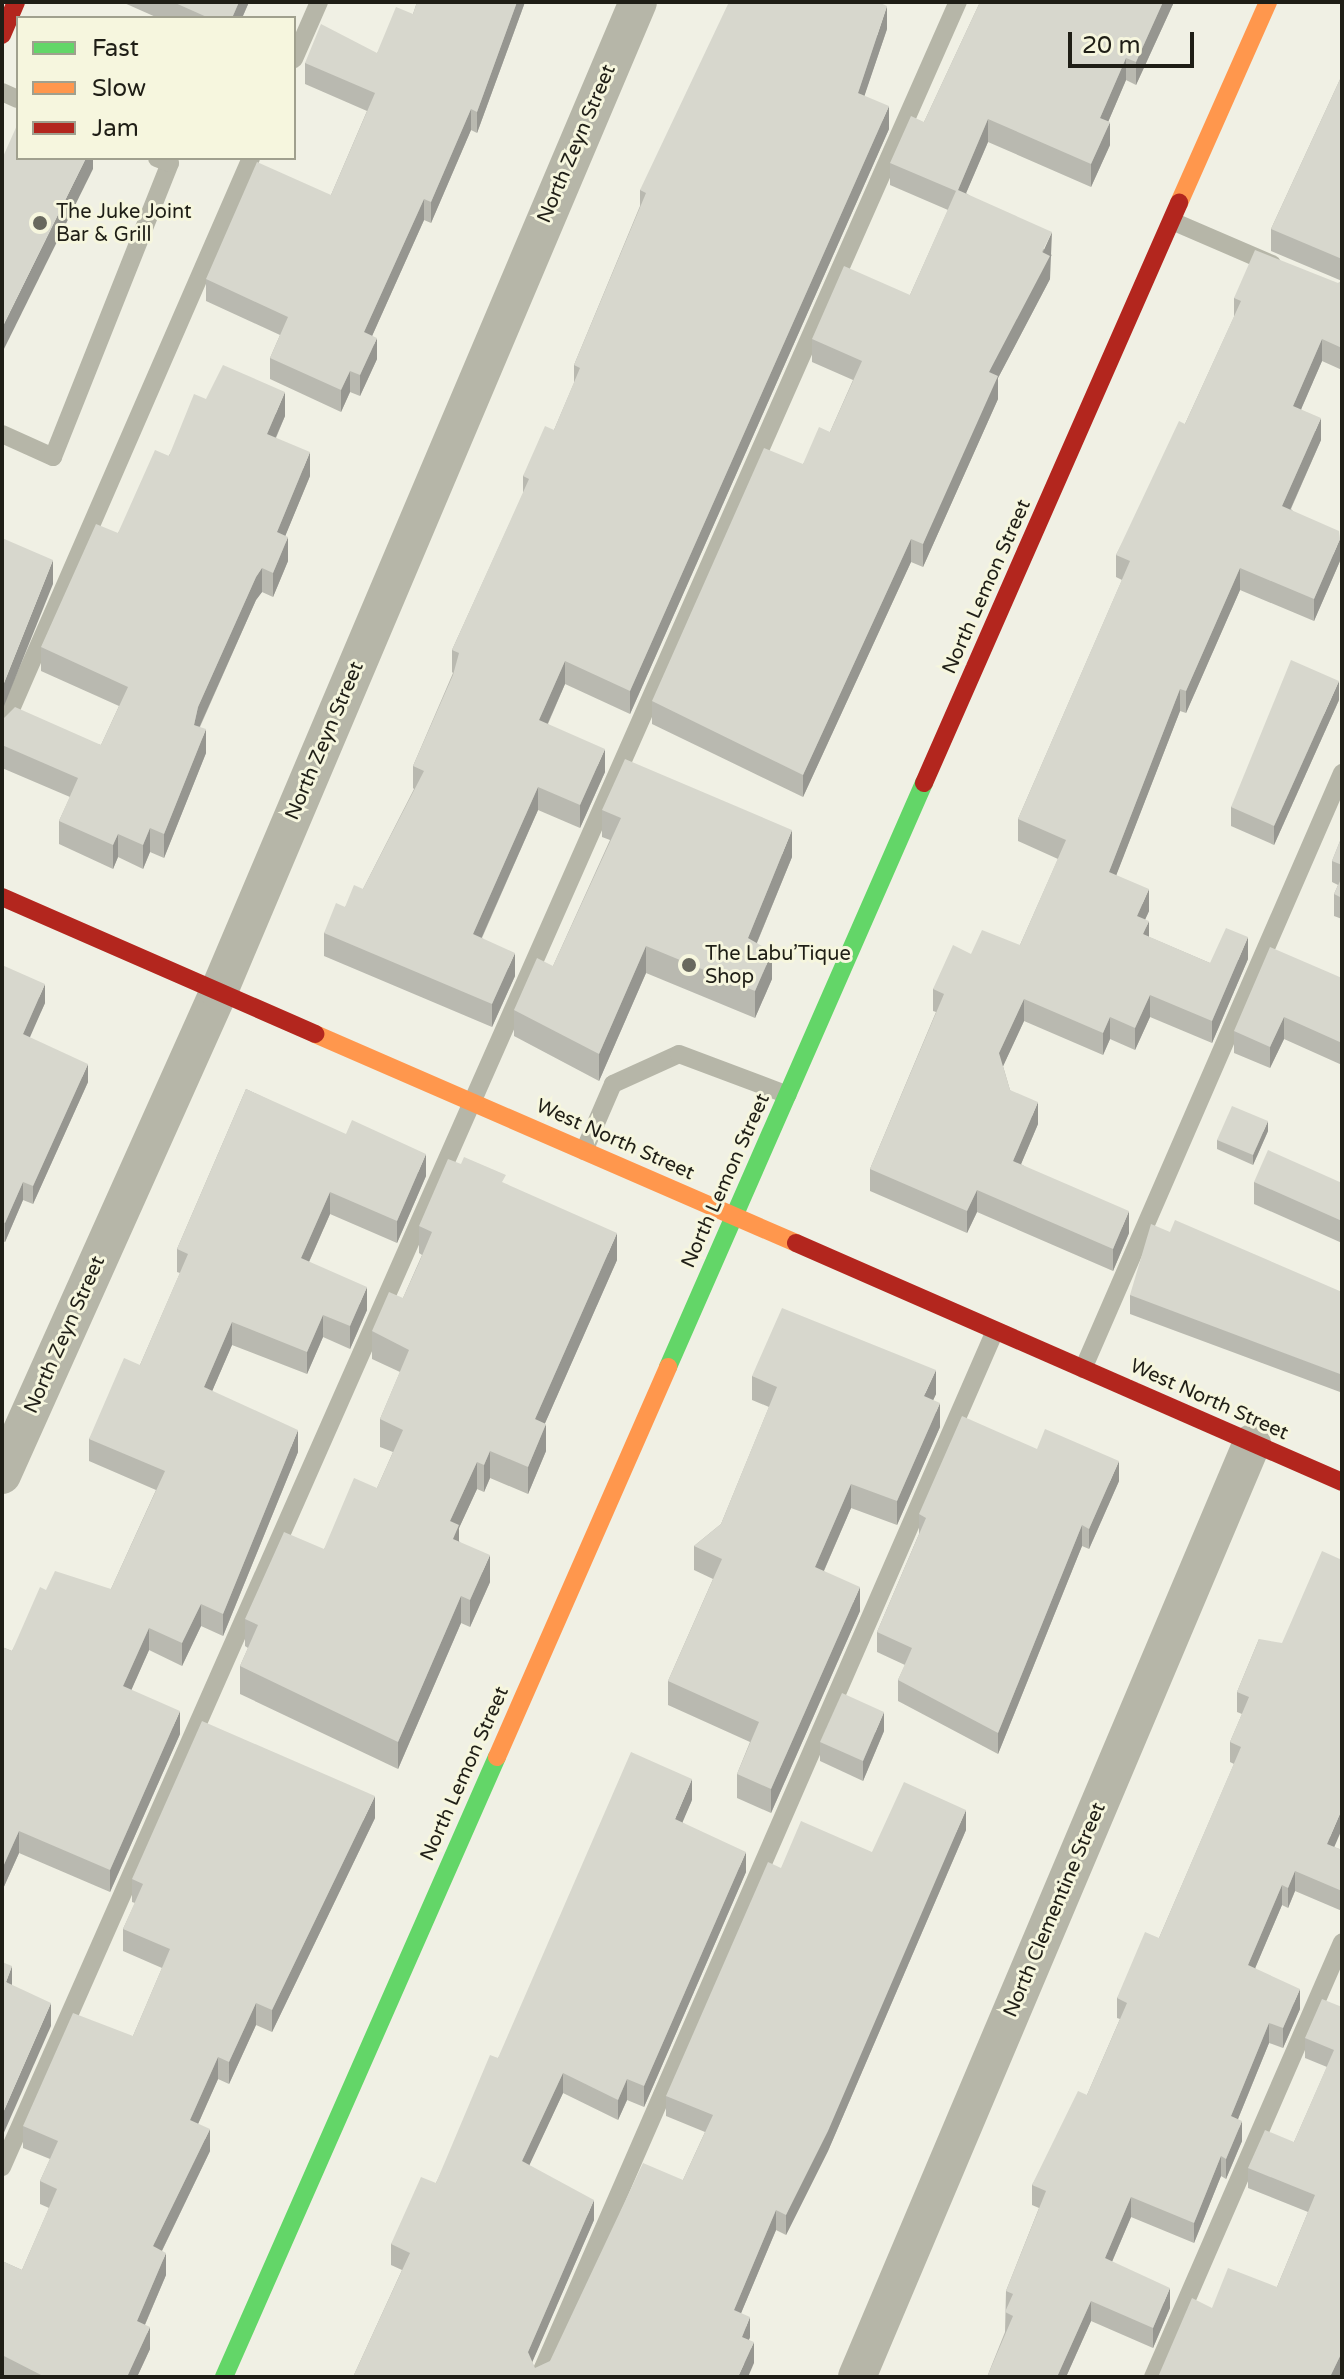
<!DOCTYPE html>
<html>
<head>
<meta charset="utf-8">
<style>
  body { margin:0 }
  #map { position:relative; width:1344px; height:2379px; overflow:hidden; background:#f0f0e4; font-family:"Varela Round",sans-serif }
  div>[style] { position:absolute }
  .lane>* { height:18px; margin:-9px; padding:0 9px; transform-origin:9px; border-radius:9px; background:#b6b6a8 }
  .street>* { height:38px; margin:-19px; padding:0 19px; transform-origin:19px; border-radius:19px; background:#b6b6a8 }
  .fast>* { height:18px; margin:-9px; padding:0 9px; transform-origin:9px; border-radius:9px; background:#63d668 }
  .slow>* { height:18px; margin:-9px; padding:0 9px; transform-origin:9px; border-radius:9px; background:#ff974d }
  .jam>* { height:18px; margin:-9px; padding:0 9px; transform-origin:9px; border-radius:9px; background:#b3261e }
  .wall>* { inset:0; background:#b9b9b0 }
  .shaded-wall>* { inset:0; background:#969690 }
  .building>* { inset:0; background:#d7d7cd }
  .dots>* { width:22px; height:22px; translate:-50% -50%; box-sizing:border-box; border:4px solid #f6f6de; border-radius:50% }
  span { translate:-50% -50%; white-space:nowrap; text-align:center; line-height:1.15; -webkit-text-stroke:6px #f6f6de; paint-order:stroke }
  .street-label { font-size:20px; color:#1f1e16 }
  .poi-label { font-size:20px; color:#1f1e16 }
  .left { translate:0 -50%; text-align:left }
  .frame { position:absolute; inset:0; border:4px solid #1f1e16; pointer-events:none }
  .legend { position:absolute; left:16px; top:16px; width:280px; height:144px; box-sizing:border-box; background:#f6f6de; border:2px solid #a0a08e; margin:0; padding:10px 14px; list-style:none; font-size:24px; color:#1f1e16 }
  .legend li { display:flex; align-items:center; gap:16px; height:40px }
  .legend b { width:40px; border:2px solid #a0a08e }
  .scale { position:absolute; left:1068px; top:32px; width:126px; height:36px; box-sizing:border-box; border:4px solid #1f1e16; border-top:0; padding-left:10px; font-size:24px; line-height:28px; white-space:nowrap; color:#1f1e16; -webkit-text-stroke:6px #f6f6de; paint-order:stroke }
</style>
</head>
<body>
<div id="map">
  <div class="lane">
    <i style="left:294px;top:59px;width:62px;rotate:-66.3deg"></i>
    <i style="left:2px;top:92px;width:17px;rotate:24deg"></i>
    <i style="left:1172px;top:221px;width:109px;rotate:23.3deg"></i>
    <i style="left:2px;top:434px;width:56px;rotate:24.3deg"></i>
    <i style="left:53px;top:457px;width:316px;rotate:-68.3deg"></i>
    <i style="left:170px;top:163px;width:14px;rotate:-159deg"></i>
    <i style="left:2px;top:730px;width:624px;rotate:-66.48deg"></i>
    <i style="left:584px;top:1151px;width:73px;rotate:-66.6deg"></i>
    <i style="left:613px;top:1084px;width:72px;rotate:-24.4deg"></i>
    <i style="left:679px;top:1054px;width:116px;rotate:20.6deg"></i>
    <i style="left:1083px;top:1369px;width:650px;rotate:-66.51deg"></i>
    <i style="left:2px;top:2167px;width:2367px;rotate:-66.18deg"></i>
    <i style="left:539px;top:2377px;width:1141px;rotate:-66.45deg"></i>
    <i style="left:1153px;top:2377px;width:474px;rotate:-66.5deg"></i>
  </div>
  <div class="street">
    <i style="left:2px;top:1475px;width:530px;rotate:-65.85deg"></i>
    <i style="left:219px;top:991px;width:1074px;rotate:-67.04deg"></i>
    <i style="left:857px;top:2377px;width:1014px;rotate:-67.08deg"></i>
  </div>
  <div class="fast">
    <i style="left:668px;top:1367px;width:638px;rotate:-66.33deg"></i>
    <i style="left:224px;top:2377px;width:677px;rotate:-66.24deg"></i>
  </div>
  <div class="slow">
    <i style="left:1179px;top:203px;width:220px;rotate:-66.1deg"></i>
    <i style="left:315px;top:1034px;width:524px;rotate:23.49deg"></i>
    <i style="left:497px;top:1757px;width:426px;rotate:-66.3deg"></i>
  </div>
  <div class="jam">
    <i style="left:2px;top:35px;width:36px;rotate:-67deg"></i>
    <i style="left:924px;top:783px;width:634px;rotate:-66.27deg"></i>
    <i style="left:2px;top:897px;width:342px;rotate:23.6deg"></i>
    <i style="left:796px;top:1243px;width:596px;rotate:23.64deg"></i>
  </div>
  <div class="wall">
    <i style="clip-path:polygon(122px 2px,249px 2px,242px 18px,158px 18px)"></i>
    <i style="clip-path:polygon(417px 2px,525px 2px,477px 133px,471px 130px,431px 223px,424px 220px,372px 336px,377px 359px,360px 396px,350px 392px,341px 412px,270px 379px,270px 358px,280px 335px,206px 301px,206px 279px,331px 195px,367px 111px,305px 84px,305px 63px,377px 53px,413px 14px)"></i>
    <i style="clip-path:polygon(980px 2px,1174px 2px,1136px 85px,1126px 80px,1108px 122px,1110px 145px,1091px 187px,988px 142px,966px 193px,1052px 255px,1050px 258px,1050px 279px,998px 378px,998px 399px,923px 567px,911px 562px,803px 797px,652px 724px,652px 701px,803px 464px,830px 432px,853px 380px,812px 362px,812px 339px,910px 295px,948px 210px,890px 185px,890px 163px,924px 122px)"></i>
    <i style="clip-path:polygon(887px 29px,864px 96px,889px 129px,630px 714px,565px 684px,548px 724px,605px 772px,580px 828px,538px 810px,482px 938px,515px 976px,492px 1027px,324px 956px,324px 933px,345px 907px,363px 889px,414px 789px,413px 788px,413px 766px,453px 673px,452px 672px,452px 650px,523px 494px,523px 476px,554px 430px,574px 383px,574px 365px,640px 206px,640px 190px)"></i>
    <i style="clip-path:polygon(1342px 75px,1342px 281px,1271px 251px,1271px 229px)"></i>
    <i style="clip-path:polygon(1342px 282px,1342px 370px,1322px 361px,1301px 409px,1321px 440px,1291px 509px,1340px 561px,1314px 621px,1240px 590px,1186px 713px,1180px 711px,1116px 875px,1149px 911px,1145px 919px,1149px 937px,1210px 963px,1248px 959px,1212px 1043px,1150px 1017px,1135px 1050px,1110px 1039px,1103px 1055px,1024px 1021px,1003px 1066px,1010px 1090px,1038px 1124px,1021px 1164px,1129px 1233px,1113px 1271px,977px 1212px,967px 1233px,870px 1191px,870px 1169px,936px 1012px,933px 1011px,933px 989px,971px 954px,1020px 945px,1058px 859px,1018px 841px,1018px 819px,1122px 580px,1116px 577px,1116px 555px,1185px 424px,1234px 317px,1234px 298px,1338px 283px)"></i>
    <i style="clip-path:polygon(206px 399px,285px 416px,276px 438px,310px 476px,285px 536px,288px 561px,273px 597px,262px 592px,256px 600px,200px 727px,206px 753px,164px 858px,150px 852px,143px 869px,118px 857px,113px 869px,59px 844px,59px 821px,70px 797px,2px 768px,2px 717px,101px 745px,119px 706px,41px 671px,41px 647px,118px 533px)"></i>
    <i style="clip-path:polygon(1339px 700px,1274px 845px,1231px 826px,1231px 807px)"></i>
    <i style="clip-path:polygon(602px 810px,792px 857px,757px 943px,772px 979px,755px 1018px,646px 973px,599px 1081px,514px 1036px,514px 1010px,553px 966px,610px 840px,602px 837px)"></i>
    <i style="clip-path:polygon(1342px 836px,1342px 919px,1334px 916px,1334px 894px,1338px 885px,1332px 882px,1332px 861px)"></i>
    <i style="clip-path:polygon(2px 965px,45px 1003px,29px 1037px,88px 1082px,33px 1204px,23px 1200px,5px 1242px,2px 1241px)"></i>
    <i style="clip-path:polygon(1342px 978px,1342px 1065px,1284px 1039px,1270px 1068px,1234px 1053px,1234px 1031px)"></i>
    <i style="clip-path:polygon(246px 1089px,426px 1176px,397px 1243px,330px 1214px,309px 1262px,367px 1310px,350px 1349px,323px 1337px,307px 1374px,232px 1345px,212px 1391px,298px 1452px,223px 1636px,201px 1626px,182px 1666px,149px 1650px,131px 1690px,180px 1734px,110px 1892px,19px 1853px,2px 1891px,2px 1647px,12px 1651px,46px 1590px,111px 1589px,156px 1490px,89px 1461px,89px 1439px,140px 1365px,180px 1273px,177px 1272px,177px 1249px)"></i>
    <i style="clip-path:polygon(1268px 1131px,1253px 1165px,1217px 1149px,1217px 1140px)"></i>
    <i style="clip-path:polygon(1254px 1182px,1342px 1183px,1342px 1243px,1254px 1204px)"></i>
    <i style="clip-path:polygon(506px 1184px,617px 1260px,545px 1423px,546px 1451px,528px 1494px,490px 1478px,484px 1492px,477px 1489px,459px 1528px,459px 1541px,490px 1582px,470px 1627px,461px 1623px,398px 1769px,240px 1694px,240px 1666px,248px 1648px,245px 1646px,245px 1619px,324px 1549px,377px 1488px,393px 1452px,380px 1447px,380px 1419px,400px 1372px,372px 1359px,372px 1331px,403px 1298px,422px 1255px,419px 1253px,419px 1226px)"></i>
    <i style="clip-path:polygon(1342px 1292px,1342px 1389px,1340px 1392px,1130px 1314px,1130px 1295px)"></i>
    <i style="clip-path:polygon(752px 1376px,936px 1394px,933px 1400px,940px 1427px,897px 1525px,851px 1508px,824px 1571px,860px 1611px,771px 1813px,737px 1798px,737px 1774px,750px 1742px,668px 1705px,668px 1681px,713px 1579px,694px 1570px,694px 1546px,721px 1524px,769px 1407px,752px 1400px)"></i>
    <i style="clip-path:polygon(1119px 1481px,1089px 1549px,1082px 1546px,998px 1754px,898px 1701px,898px 1680px,905px 1665px,877px 1652px,877px 1632px,919px 1534px,919px 1514px)"></i>
    <i style="clip-path:polygon(1259px 1639px,1334px 1847px,1342px 1850px,1342px 1911px,1295px 1891px,1288px 1908px,1282px 1905px,1255px 1968px,1300px 2009px,1283px 2048px,1269px 2043px,1238px 2119px,1242px 2141px,1226px 2179px,1221px 2176px,1194px 2243px,1131px 2217px,1112px 2262px,1170px 2308px,1153px 2348px,1091px 2321px,1066px 2377px,987px 2377px,1005px 2332px,1006px 2291px,1039px 2208px,1032px 2205px,1032px 2185px,1087px 2095px,1120px 2019px,1117px 2018px,1117px 1998px,1159px 1938px,1234px 1764px,1230px 1762px,1230px 1742px,1242px 1714px,1237px 1712px,1237px 1692px)"></i>
    <i style="clip-path:polygon(884px 1731px,863px 1781px,820px 1761px,820px 1742px)"></i>
    <i style="clip-path:polygon(692px 1800px,682px 1822px,746px 1872px,644px 2107px,627px 2100px,618px 2120px,563px 2093px,529px 2165px,594px 2220px,532px 2362px,535px 2368px,550px 2361px,683px 2180px,705px 2132px,666px 2116px,666px 2096px,781px 1868px,872px 1852px,966px 1830px,828px 2151px,786px 2235px,776px 2230px,741px 2313px,750px 2337px,749px 2340px,754px 2363px,353px 2377px,402px 2270px,391px 2265px,391px 2244px,436px 2183px,498px 2058px)"></i>
    <i style="clip-path:polygon(375px 1818px,272px 2032px,256px 2025px,229px 2084px,218px 2079px,198px 2124px,210px 2151px,162px 2251px,166px 2275px,145px 2325px,150px 2349px,137px 2377px,2px 2377px,2px 2261px,22px 2270px,49px 2208px,40px 2204px,40px 2181px,50px 2159px,23px 2148px,23px 2126px,133px 2036px,162px 1968px,123px 1951px,123px 1929px,135px 1903px,132px 1902px,132px 1879px)"></i>
    <i style="clip-path:polygon(1342px 2007px,1342px 2372px,1340px 2377px,1158px 2377px,1212px 2308px,1277px 2287px,1308px 2212px,1248px 2188px,1248px 2168px,1294px 2142px,1327px 2067px,1305px 2058px,1305px 2038px)"></i>
  </div>
  <div class="shaded-wall">
    <i style="clip-path:polygon(239px 2px,249px 2px,242px 18px,232px 18px)"></i>
    <i style="clip-path:polygon(517px 2px,525px 2px,477px 133px,477px 112px)"></i>
    <i style="clip-path:polygon(1163px 2px,1174px 2px,1136px 85px,1136px 62px)"></i>
    <i style="clip-path:polygon(887px 6px,887px 29px,858px 115px,858px 93px)"></i>
    <i style="clip-path:polygon(1126px 58px,1126px 80px,1100px 141px,1100px 118px)"></i>
    <i style="clip-path:polygon(889px 106px,889px 129px,630px 714px,630px 691px)"></i>
    <i style="clip-path:polygon(471px 109px,471px 130px,431px 223px,431px 202px)"></i>
    <i style="clip-path:polygon(988px 119px,988px 142px,958px 212px,958px 190px)"></i>
    <i style="clip-path:polygon(1110px 122px,1110px 145px,1091px 187px,1091px 164px)"></i>
    <i style="clip-path:polygon(86px 158px,93px 158px,93px 169px,2px 353px,2px 328px)"></i>
    <i style="clip-path:polygon(424px 199px,424px 220px,364px 354px,364px 332px)"></i>
    <i style="clip-path:polygon(1052px 232px,1050px 279px,998px 378px,998px 399px,923px 567px,923px 544px,989px 372px)"></i>
    <i style="clip-path:polygon(377px 338px,377px 359px,360px 396px,360px 375px)"></i>
    <i style="clip-path:polygon(1322px 339px,1322px 361px,1293px 428px,1293px 406px)"></i>
    <i style="clip-path:polygon(350px 371px,350px 392px,341px 412px,341px 390px)"></i>
    <i style="clip-path:polygon(285px 392px,285px 416px,267px 457px,267px 434px)"></i>
    <i style="clip-path:polygon(1321px 418px,1321px 440px,1282px 528px,1282px 506px)"></i>
    <i style="clip-path:polygon(310px 452px,310px 476px,277px 556px,277px 532px)"></i>
    <i style="clip-path:polygon(288px 537px,288px 561px,273px 597px,273px 573px)"></i>
    <i style="clip-path:polygon(911px 539px,911px 562px,803px 797px,803px 775px)"></i>
    <i style="clip-path:polygon(1340px 539px,1340px 561px,1314px 621px,1314px 599px)"></i>
    <i style="clip-path:polygon(53px 560px,53px 584px,2px 711px,2px 688px)"></i>
    <i style="clip-path:polygon(262px 568px,262px 592px,256px 600px,198px 730px,194px 725px,198px 707px,256px 577px)"></i>
    <i style="clip-path:polygon(1240px 568px,1240px 590px,1186px 713px,1186px 691px)"></i>
    <i style="clip-path:polygon(565px 661px,565px 684px,539px 743px,539px 720px)"></i>
    <i style="clip-path:polygon(1339px 681px,1339px 700px,1274px 845px,1274px 826px)"></i>
    <i style="clip-path:polygon(1180px 689px,1180px 711px,1109px 894px,1109px 872px)"></i>
    <i style="clip-path:polygon(206px 729px,206px 753px,164px 858px,164px 834px)"></i>
    <i style="clip-path:polygon(605px 749px,605px 772px,580px 828px,580px 805px)"></i>
    <i style="clip-path:polygon(538px 787px,538px 810px,473px 957px,473px 934px)"></i>
    <i style="clip-path:polygon(150px 828px,150px 852px,143px 869px,143px 845px)"></i>
    <i style="clip-path:polygon(792px 830px,792px 857px,748px 964px,748px 938px)"></i>
    <i style="clip-path:polygon(118px 834px,118px 857px,113px 869px,113px 845px)"></i>
    <i style="clip-path:polygon(1149px 889px,1149px 911px,1137px 938px,1137px 916px)"></i>
    <i style="clip-path:polygon(1149px 921px,1149px 943px,1143px 934px)"></i>
    <i style="clip-path:polygon(1248px 937px,1248px 959px,1212px 1043px,1212px 1021px)"></i>
    <i style="clip-path:polygon(646px 946px,646px 973px,599px 1081px,599px 1054px)"></i>
    <i style="clip-path:polygon(772px 952px,772px 979px,755px 1018px,755px 991px)"></i>
    <i style="clip-path:polygon(515px 953px,515px 976px,492px 1027px,492px 1004px)"></i>
    <i style="clip-path:polygon(45px 984px,45px 1003px,23px 1053px,23px 1034px)"></i>
    <i style="clip-path:polygon(1150px 995px,1150px 1017px,1135px 1050px,1135px 1028px)"></i>
    <i style="clip-path:polygon(1024px 999px,1024px 1021px,999px 1075px,999px 1053px)"></i>
    <i style="clip-path:polygon(1110px 1017px,1110px 1039px,1103px 1055px,1103px 1033px)"></i>
    <i style="clip-path:polygon(1284px 1017px,1284px 1039px,1270px 1068px,1270px 1047px)"></i>
    <i style="clip-path:polygon(88px 1064px,88px 1082px,33px 1204px,33px 1186px)"></i>
    <i style="clip-path:polygon(1038px 1102px,1038px 1124px,1013px 1183px,1013px 1161px)"></i>
    <i style="clip-path:polygon(1268px 1121px,1268px 1131px,1253px 1165px,1253px 1155px)"></i>
    <i style="clip-path:polygon(426px 1154px,426px 1176px,397px 1243px,397px 1221px)"></i>
    <i style="clip-path:polygon(23px 1182px,23px 1200px,5px 1242px,5px 1223px)"></i>
    <i style="clip-path:polygon(977px 1190px,977px 1212px,967px 1233px,967px 1211px)"></i>
    <i style="clip-path:polygon(330px 1192px,330px 1214px,301px 1280px,301px 1258px)"></i>
    <i style="clip-path:polygon(1129px 1211px,1129px 1233px,1113px 1271px,1113px 1249px)"></i>
    <i style="clip-path:polygon(617px 1233px,617px 1260px,535px 1446px,535px 1419px)"></i>
    <i style="clip-path:polygon(367px 1287px,367px 1310px,350px 1349px,350px 1326px)"></i>
    <i style="clip-path:polygon(323px 1315px,323px 1337px,307px 1374px,307px 1352px)"></i>
    <i style="clip-path:polygon(232px 1322px,232px 1345px,204px 1410px,204px 1387px)"></i>
    <i style="clip-path:polygon(936px 1370px,936px 1394px,924px 1420px,924px 1396px)"></i>
    <i style="clip-path:polygon(1342px 1371px,1342px 1389px,1340px 1392px,1340px 1374px)"></i>
    <i style="clip-path:polygon(940px 1403px,940px 1427px,897px 1525px,897px 1501px)"></i>
    <i style="clip-path:polygon(546px 1424px,546px 1451px,528px 1494px,528px 1467px)"></i>
    <i style="clip-path:polygon(298px 1430px,298px 1452px,223px 1636px,223px 1614px)"></i>
    <i style="clip-path:polygon(490px 1451px,490px 1478px,484px 1492px,484px 1465px)"></i>
    <i style="clip-path:polygon(1119px 1461px,1119px 1481px,1089px 1549px,1089px 1529px)"></i>
    <i style="clip-path:polygon(477px 1462px,477px 1489px,459px 1528px,459px 1552px,453px 1566px,450px 1521px)"></i>
    <i style="clip-path:polygon(851px 1484px,851px 1508px,815px 1591px,815px 1567px)"></i>
    <i style="clip-path:polygon(1082px 1525px,1082px 1546px,998px 1754px,998px 1733px)"></i>
    <i style="clip-path:polygon(490px 1555px,490px 1582px,470px 1627px,470px 1600px)"></i>
    <i style="clip-path:polygon(860px 1587px,860px 1611px,771px 1813px,771px 1789px)"></i>
    <i style="clip-path:polygon(461px 1596px,461px 1623px,398px 1769px,398px 1742px)"></i>
    <i style="clip-path:polygon(201px 1604px,201px 1626px,182px 1666px,182px 1643px)"></i>
    <i style="clip-path:polygon(149px 1628px,149px 1650px,123px 1709px,123px 1686px)"></i>
    <i style="clip-path:polygon(180px 1711px,180px 1734px,110px 1892px,110px 1870px)"></i>
    <i style="clip-path:polygon(884px 1712px,884px 1731px,863px 1781px,863px 1761px)"></i>
    <i style="clip-path:polygon(692px 1779px,692px 1800px,675px 1840px,675px 1819px)"></i>
    <i style="clip-path:polygon(375px 1796px,375px 1818px,272px 2032px,272px 2010px)"></i>
    <i style="clip-path:polygon(1342px 1809px,1342px 1829px,1327px 1864px,1327px 1844px)"></i>
    <i style="clip-path:polygon(966px 1810px,966px 1830px,828px 2151px,786px 2235px,786px 2215px)"></i>
    <i style="clip-path:polygon(19px 1831px,19px 1853px,2px 1891px,2px 1869px)"></i>
    <i style="clip-path:polygon(746px 1852px,746px 1872px,644px 2107px,644px 2086px)"></i>
    <i style="clip-path:polygon(1295px 1871px,1295px 1891px,1288px 1908px,1288px 1888px)"></i>
    <i style="clip-path:polygon(1282px 1885px,1282px 1905px,1248px 1985px,1248px 1965px)"></i>
    <i style="clip-path:polygon(12px 1966px,12px 1989px,6px 1982px)"></i>
    <i style="clip-path:polygon(1300px 1989px,1300px 2009px,1283px 2048px,1283px 2028px)"></i>
    <i style="clip-path:polygon(51px 2003px,51px 2026px,2px 2137px,2px 2115px)"></i>
    <i style="clip-path:polygon(256px 2003px,256px 2025px,229px 2084px,229px 2062px)"></i>
    <i style="clip-path:polygon(1269px 2023px,1269px 2043px,1231px 2136px,1231px 2116px)"></i>
    <i style="clip-path:polygon(218px 2057px,218px 2079px,190px 2142px,190px 2120px)"></i>
    <i style="clip-path:polygon(563px 2073px,563px 2093px,522px 2181px,522px 2161px)"></i>
    <i style="clip-path:polygon(627px 2079px,627px 2100px,618px 2120px,618px 2100px)"></i>
    <i style="clip-path:polygon(1242px 2121px,1242px 2141px,1226px 2179px,1226px 2159px)"></i>
    <i style="clip-path:polygon(210px 2129px,210px 2151px,153px 2269px,153px 2246px)"></i>
    <i style="clip-path:polygon(1221px 2156px,1221px 2176px,1194px 2243px,1194px 2223px)"></i>
    <i style="clip-path:polygon(1131px 2197px,1131px 2217px,1105px 2278px,1105px 2258px)"></i>
    <i style="clip-path:polygon(594px 2200px,594px 2220px,528px 2372px,528px 2352px)"></i>
    <i style="clip-path:polygon(776px 2210px,776px 2230px,734px 2330px,734px 2310px)"></i>
    <i style="clip-path:polygon(166px 2253px,166px 2275px,137px 2343px,137px 2321px)"></i>
    <i style="clip-path:polygon(1170px 2288px,1170px 2308px,1153px 2348px,1153px 2328px)"></i>
    <i style="clip-path:polygon(1091px 2301px,1091px 2321px,1066px 2377px,1057px 2377px)"></i>
    <i style="clip-path:polygon(750px 2317px,750px 2337px,742px 2357px,742px 2337px)"></i>
    <i style="clip-path:polygon(150px 2327px,150px 2349px,137px 2377px,127px 2377px)"></i>
    <i style="clip-path:polygon(754px 2342px,754px 2363px,748px 2377px,738px 2377px)"></i>
    <i style="clip-path:polygon(1342px 2352px,1342px 2372px,1340px 2377px,1330px 2377px)"></i>
  </div>
  <div class="building">
    <i style="clip-path:polygon(173px 2px,239px 2px,232px 18px,209px 18px)"></i>
    <i style="clip-path:polygon(417px 2px,517px 2px,477px 112px,471px 109px,431px 202px,424px 199px,364px 332px,377px 338px,360px 375px,350px 371px,341px 390px,270px 358px,288px 317px,206px 279px,257px 162px,331px 195px,375px 93px,305px 63px,321px 24px,377px 53px,396px 7px,413px 14px)"></i>
    <i style="clip-path:polygon(729px 2px,878px 2px,887px 6px,858px 93px,889px 106px,630px 691px,565px 661px,539px 720px,605px 749px,580px 805px,538px 787px,473px 934px,515px 953px,492px 1004px,324px 933px,336px 903px,345px 907px,354px 885px,363px 889px,424px 771px,413px 766px,453px 675px,459px 653px,452px 650px,529px 479px,523px 476px,545px 426px,554px 430px,580px 368px,574px 365px,646px 193px,640px 190px)"></i>
    <i style="clip-path:polygon(980px 2px,1163px 2px,1136px 62px,1126px 58px,1100px 118px,1110px 122px,1091px 164px,988px 119px,958px 190px,1052px 232px,1042px 252px,1050px 256px,989px 372px,998px 376px,923px 544px,911px 539px,803px 775px,652px 701px,764px 448px,803px 464px,819px 427px,830px 432px,862px 361px,812px 339px,844px 266px,910px 295px,956px 191px,890px 163px,911px 116px,924px 122px)"></i>
    <i style="clip-path:polygon(1342px 75px,1342px 259px,1271px 229px)"></i>
    <i style="clip-path:polygon(18px 123px,18px 158px,86px 158px,2px 328px,2px 159px)"></i>
    <i style="clip-path:polygon(1255px 250px,1338px 283px,1342px 282px,1342px 348px,1322px 339px,1293px 406px,1321px 418px,1282px 506px,1339px 531px,1340px 539px,1314px 599px,1240px 568px,1186px 691px,1180px 689px,1109px 872px,1149px 889px,1137px 916px,1149px 921px,1143px 934px,1210px 963px,1226px 928px,1248px 937px,1212px 1021px,1150px 995px,1135px 1028px,1110px 1017px,1103px 1033px,1024px 999px,999px 1053px,1010px 1090px,1038px 1102px,1013px 1161px,1129px 1211px,1113px 1249px,977px 1190px,967px 1211px,870px 1169px,944px 994px,933px 989px,953px 945px,971px 954px,982px 930px,1020px 945px,1066px 840px,1018px 819px,1130px 561px,1116px 555px,1179px 421px,1185px 424px,1241px 301px,1234px 298px)"></i>
    <i style="clip-path:polygon(223px 365px,285px 392px,267px 434px,310px 452px,277px 532px,288px 537px,273px 573px,262px 568px,256px 577px,198px 707px,194px 725px,206px 729px,164px 834px,150px 828px,143px 845px,118px 834px,113px 845px,59px 821px,78px 778px,2px 745px,2px 717px,4px 718px,15px 707px,101px 745px,128px 687px,41px 647px,96px 524px,118px 533px,155px 450px,169px 456px,194px 394px,206px 399px)"></i>
    <i style="clip-path:polygon(2px 538px,53px 560px,2px 688px)"></i>
    <i style="clip-path:polygon(1291px 660px,1339px 681px,1274px 826px,1231px 807px)"></i>
    <i style="clip-path:polygon(625px 759px,792px 830px,748px 938px,772px 952px,755px 991px,646px 946px,599px 1054px,514px 1010px,537px 958px,553px 966px,621px 818px,602px 810px)"></i>
    <i style="clip-path:polygon(1342px 836px,1342px 865px,1332px 861px)"></i>
    <i style="clip-path:polygon(1342px 877px,1342px 898px,1334px 894px)"></i>
    <i style="clip-path:polygon(1270px 947px,1342px 978px,1342px 1043px,1284px 1017px,1270px 1047px,1234px 1031px)"></i>
    <i style="clip-path:polygon(2px 965px,45px 984px,23px 1034px,88px 1064px,33px 1186px,23px 1182px,5px 1223px,2px 1222px)"></i>
    <i style="clip-path:polygon(246px 1089px,346px 1134px,352px 1120px,426px 1154px,397px 1221px,330px 1192px,301px 1258px,367px 1287px,350px 1326px,323px 1315px,307px 1352px,232px 1322px,204px 1387px,298px 1430px,223px 1614px,201px 1604px,182px 1643px,149px 1628px,123px 1686px,180px 1711px,110px 1870px,19px 1831px,2px 1869px,2px 1647px,12px 1651px,40px 1587px,46px 1590px,55px 1571px,111px 1589px,165px 1471px,89px 1439px,124px 1358px,140px 1365px,188px 1254px,177px 1249px)"></i>
    <i style="clip-path:polygon(1232px 1106px,1268px 1121px,1253px 1155px,1217px 1140px)"></i>
    <i style="clip-path:polygon(1268px 1150px,1342px 1183px,1342px 1221px,1254px 1182px)"></i>
    <i style="clip-path:polygon(464px 1157px,506px 1175px,502px 1182px,617px 1233px,535px 1419px,546px 1424px,528px 1467px,490px 1451px,484px 1465px,477px 1462px,450px 1521px,459px 1525px,453px 1539px,490px 1555px,470px 1600px,461px 1596px,398px 1742px,240px 1666px,258px 1625px,245px 1619px,284px 1532px,324px 1549px,354px 1478px,377px 1488px,403px 1430px,380px 1419px,409px 1350px,372px 1331px,389px 1292px,403px 1298px,418px 1265px,432px 1232px,419px 1226px,448px 1159px,461px 1164px)"></i>
    <i style="clip-path:polygon(1175px 1220px,1342px 1292px,1342px 1371px,1340px 1374px,1130px 1295px,1151px 1224px,1170px 1232px)"></i>
    <i style="clip-path:polygon(782px 1308px,936px 1370px,924px 1396px,940px 1403px,897px 1501px,851px 1484px,815px 1567px,860px 1587px,771px 1789px,737px 1774px,759px 1722px,668px 1681px,722px 1559px,694px 1546px,721px 1524px,777px 1387px,752px 1376px)"></i>
    <i style="clip-path:polygon(962px 1416px,1037px 1449px,1045px 1429px,1119px 1461px,1089px 1529px,1082px 1525px,998px 1733px,898px 1680px,912px 1648px,877px 1632px,926px 1518px,919px 1514px)"></i>
    <i style="clip-path:polygon(1322px 1551px,1342px 1560px,1342px 1809px,1327px 1844px,1342px 1850px,1342px 1891px,1295px 1871px,1288px 1888px,1282px 1885px,1248px 1965px,1300px 1989px,1283px 2028px,1269px 2023px,1231px 2116px,1242px 2121px,1226px 2159px,1221px 2156px,1194px 2223px,1131px 2197px,1105px 2258px,1170px 2288px,1153px 2328px,1091px 2301px,1057px 2377px,987px 2377px,1013px 2316px,1005px 2312px,1013px 2294px,1006px 2291px,1046px 2191px,1032px 2185px,1078px 2091px,1087px 2095px,1127px 2003px,1117px 1998px,1145px 1932px,1159px 1938px,1241px 1747px,1230px 1742px,1249px 1697px,1237px 1692px,1259px 1639px,1282px 1643px)"></i>
    <i style="clip-path:polygon(842px 1693px,884px 1712px,863px 1761px,820px 1742px)"></i>
    <i style="clip-path:polygon(202px 1721px,375px 1796px,272px 2010px,256px 2003px,229px 2062px,218px 2057px,190px 2120px,210px 2129px,153px 2246px,166px 2253px,137px 2321px,150px 2327px,127px 2377px,45px 2377px,2px 2355px,2px 2261px,22px 2270px,57px 2189px,40px 2181px,58px 2141px,23px 2126px,73px 2013px,133px 2036px,170px 1949px,123px 1929px,143px 1884px,132px 1879px)"></i>
    <i style="clip-path:polygon(631px 1752px,692px 1779px,675px 1819px,746px 1852px,644px 2086px,627px 2079px,618px 2100px,563px 2073px,522px 2161px,594px 2200px,528px 2352px,535px 2368px,550px 2361px,643px 2163px,683px 2180px,713px 2115px,666px 2096px,768px 1862px,781px 1868px,801px 1821px,872px 1852px,904px 1782px,966px 1810px,828px 2131px,786px 2215px,776px 2210px,734px 2310px,750px 2317px,742px 2337px,754px 2342px,738px 2377px,353px 2377px,410px 2253px,391px 2244px,421px 2177px,436px 2183px,490px 2055px,498px 2058px)"></i>
    <i style="clip-path:polygon(2px 1962px,12px 1966px,6px 1982px,51px 2003px,2px 2115px)"></i>
    <i style="clip-path:polygon(1322px 1999px,1342px 2007px,1342px 2352px,1330px 2377px,1158px 2377px,1192px 2298px,1212px 2308px,1228px 2268px,1277px 2287px,1315px 2195px,1248px 2168px,1265px 2130px,1294px 2142px,1334px 2050px,1305px 2038px)"></i>
  </div>
  <div class="dots">
    <i style="left:40px;top:223px;background:#68685e"></i>
    <i style="left:689px;top:965px;background:#68685e"></i>
  </div>
  <div class="street-label">
    <span style="left:577px;top:144px;rotate:-67deg">North Zeyn Street</span>
    <span style="left:987px;top:587px;rotate:-66deg">North Lemon Street</span>
    <span style="left:325px;top:741px;rotate:-67deg">North Zeyn Street</span>
    <span style="left:615px;top:1140px;rotate:24deg">West North Street</span>
    <span style="left:726px;top:1181px;rotate:-66deg">North Lemon Street</span>
    <span style="left:65px;top:1335px;rotate:-66deg">North Zeyn Street</span>
    <span style="left:1209px;top:1400px;rotate:24deg">West North Street</span>
    <span style="left:465px;top:1774px;rotate:-66deg">North Lemon Street</span>
    <span style="left:1055px;top:1910px;rotate:-67deg">North Clementine Street</span>
  </div>
  <div class="poi-label">
    <span class="left" style="left:56px;top:224px">The Juke Joint<br>Bar &amp; Grill</span>
    <span class="left" style="left:705px;top:966px">The Labu’Tique<br>Shop</span>
  </div>
  <div class="frame"></div>
  <ul class="legend">
  <li><b style="height:10px;background:#63d668"></b>Fast</li>
  <li><b style="height:10px;background:#ff974d"></b>Slow</li>
  <li><b style="height:10px;background:#b3261e"></b>Jam</li>
  </ul>
  <div class="scale">20 m</div>
</div>
</body>
</html>
